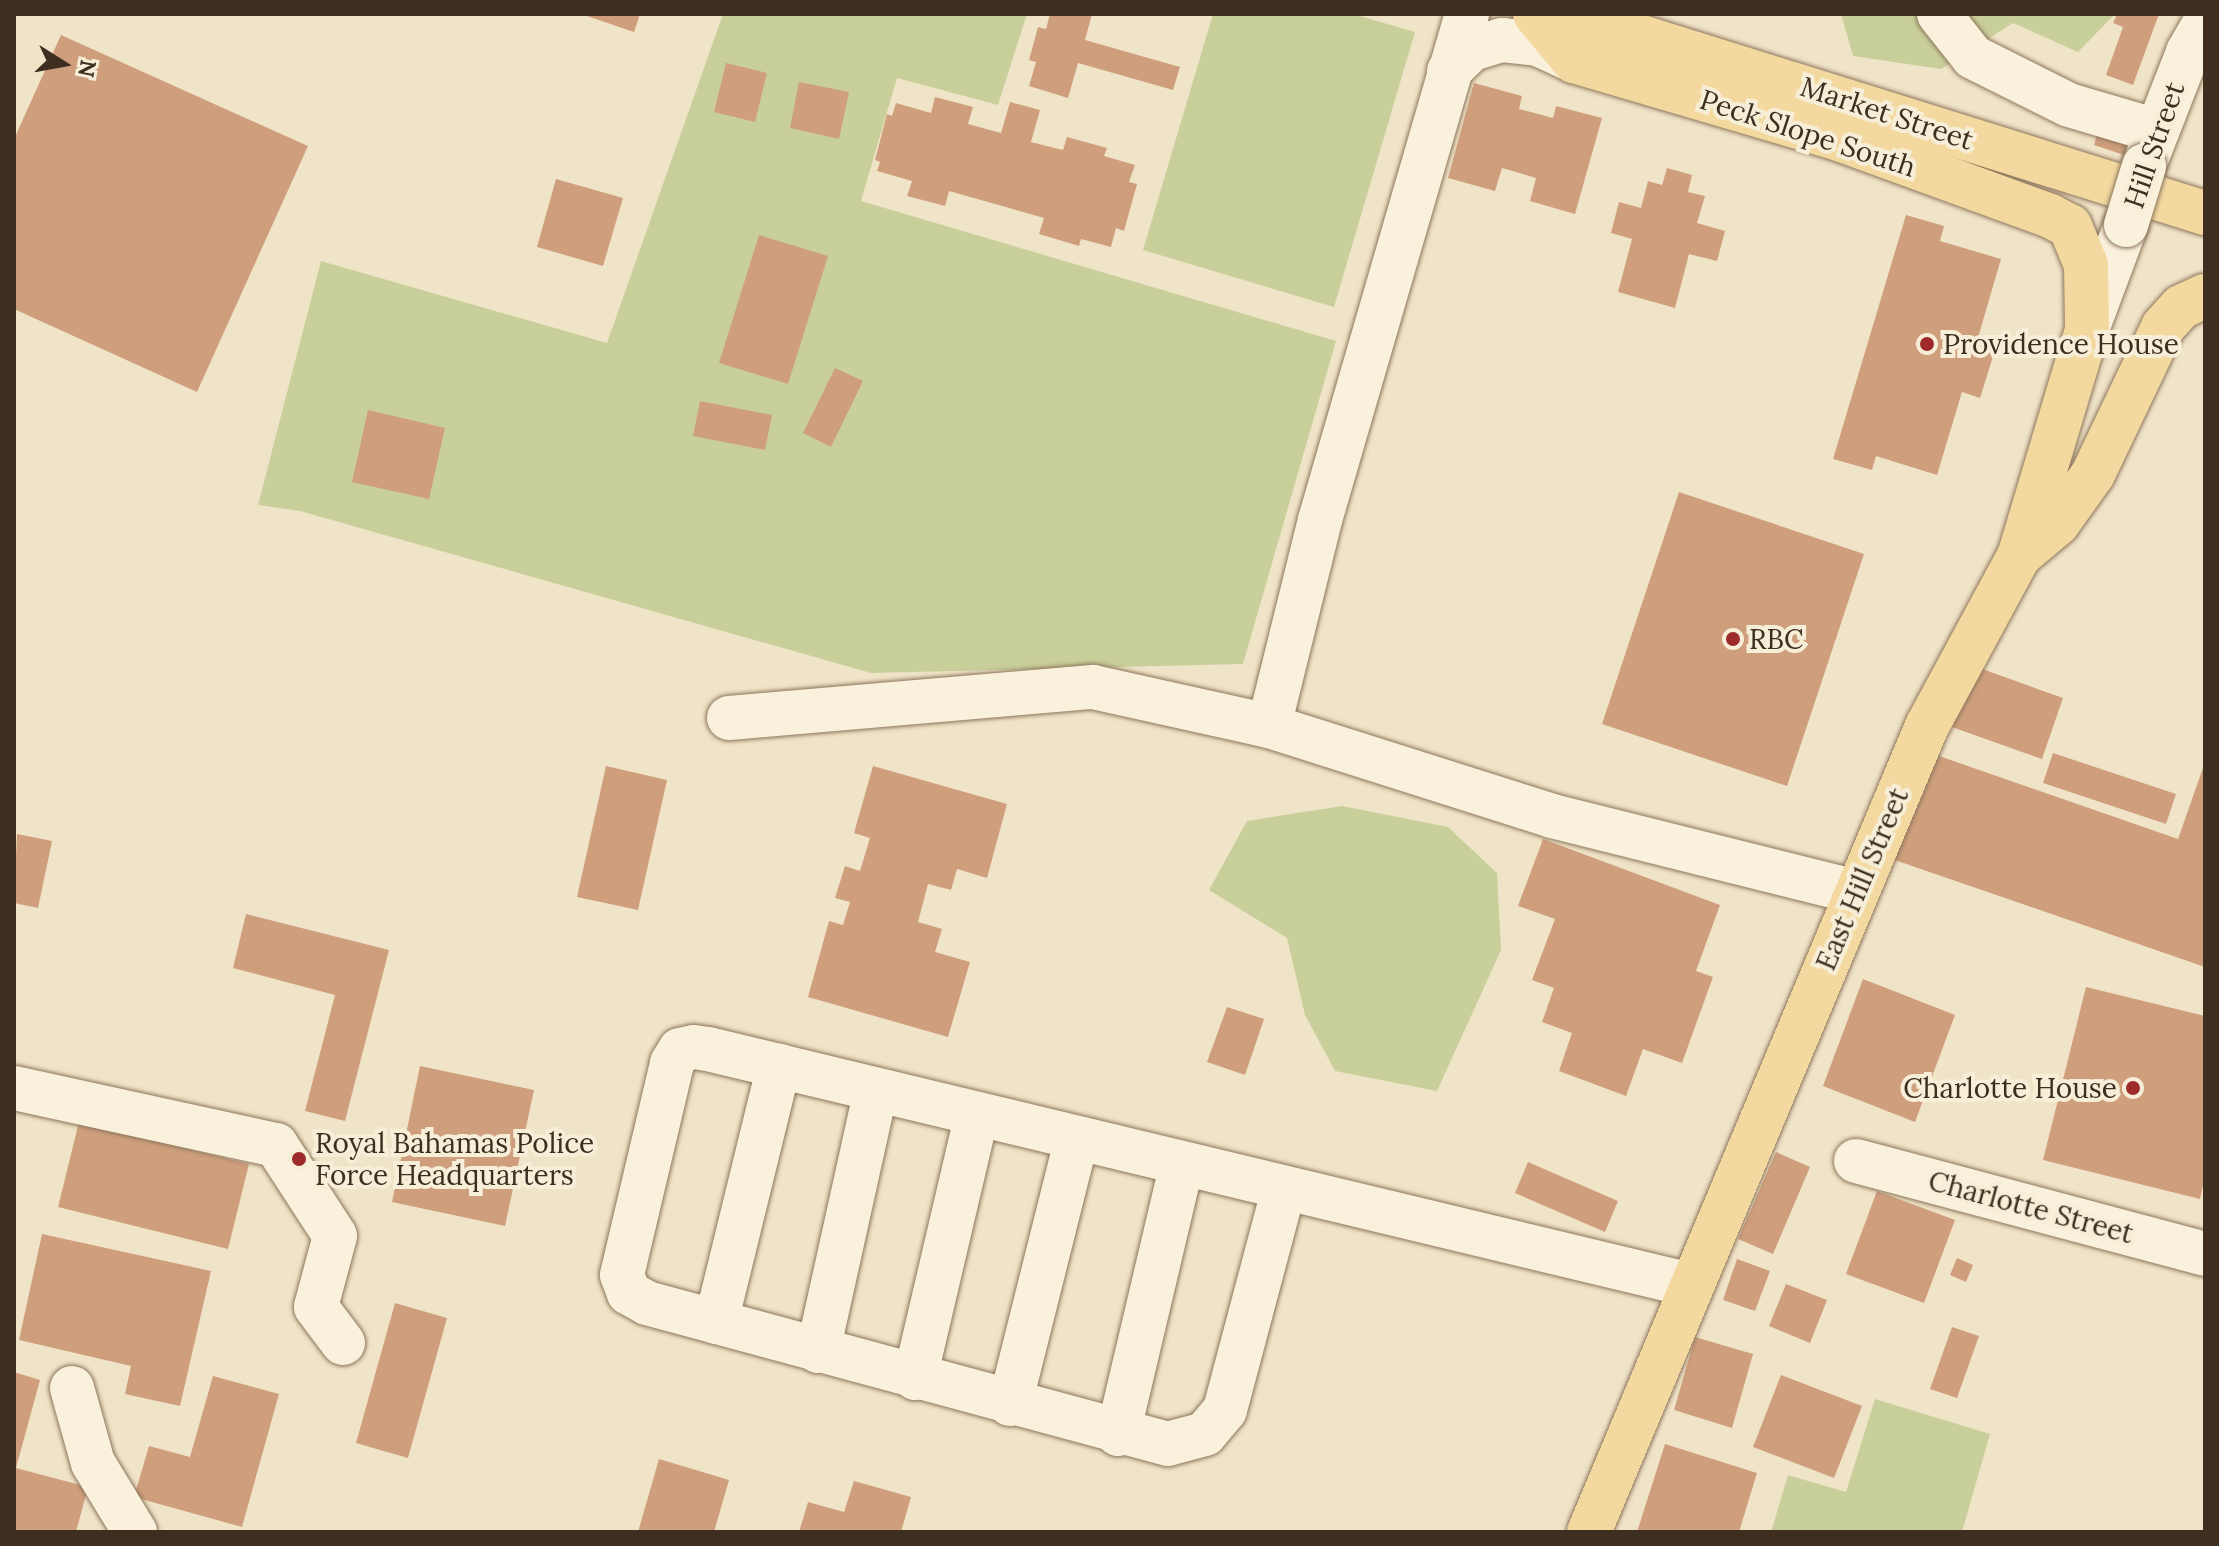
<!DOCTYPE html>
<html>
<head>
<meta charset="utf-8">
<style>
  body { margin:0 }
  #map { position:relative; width:2219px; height:1546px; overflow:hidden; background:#f0e4c8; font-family:Lora,serif }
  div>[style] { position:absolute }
  .green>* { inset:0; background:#c9cf9b }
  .building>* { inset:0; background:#cf9f7d }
  .roads { filter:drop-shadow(0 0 2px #8d765c) drop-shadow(0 0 2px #8d765c) }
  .minor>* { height:44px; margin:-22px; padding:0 22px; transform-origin:22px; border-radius:22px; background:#faf1dc }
  .major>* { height:44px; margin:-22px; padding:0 22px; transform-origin:22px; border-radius:22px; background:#f3d9a0 }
  .bridges { filter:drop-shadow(0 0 2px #8d765c) drop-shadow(0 0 2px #8d765c) }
  .minor-bridge>* { height:44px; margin:-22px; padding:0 22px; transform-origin:22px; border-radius:22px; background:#faf1dc }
  .dots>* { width:22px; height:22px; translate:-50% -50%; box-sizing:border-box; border:4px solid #f7eed8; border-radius:50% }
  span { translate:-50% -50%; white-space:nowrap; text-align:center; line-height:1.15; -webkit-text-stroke:8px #f7eed8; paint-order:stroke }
  .street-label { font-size:28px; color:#3d2e20 }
  .poi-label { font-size:28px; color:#3d2e20 }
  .left { translate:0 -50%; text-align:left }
  .right { translate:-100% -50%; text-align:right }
  .frame { position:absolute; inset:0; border:16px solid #3d2e20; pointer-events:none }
  .north { position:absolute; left:24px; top:24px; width:80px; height:80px; -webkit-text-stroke:6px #f7eed8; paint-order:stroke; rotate:101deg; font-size:22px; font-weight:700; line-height:32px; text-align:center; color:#3d2e20 }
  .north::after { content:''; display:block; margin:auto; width:28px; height:36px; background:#3d2e20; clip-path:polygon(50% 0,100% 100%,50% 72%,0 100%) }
</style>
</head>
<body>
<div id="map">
  <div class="green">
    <i style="clip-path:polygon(723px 14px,1027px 14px,998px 105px,897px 78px,861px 201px,1336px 341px,1243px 664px,871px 673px,300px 511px,258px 505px,321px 261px,607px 343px)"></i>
    <i style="clip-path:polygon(1213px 14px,1353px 14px,1415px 32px,1334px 307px,1143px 250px)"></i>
    <i style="clip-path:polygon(1841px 14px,2115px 14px,2078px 52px,2013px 23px,1941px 69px,1853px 56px)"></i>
    <i style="clip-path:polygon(1342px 806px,1448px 827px,1497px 873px,1501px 950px,1437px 1091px,1335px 1071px,1305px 1015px,1287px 938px,1209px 890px,1247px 821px)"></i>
    <i style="clip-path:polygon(1875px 1399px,1990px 1434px,1962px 1532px,1771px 1532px,1788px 1475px,1846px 1492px)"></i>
  </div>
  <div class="building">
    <i style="clip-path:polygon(581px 14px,640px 14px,634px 32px)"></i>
    <i style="clip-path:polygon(1050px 14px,1092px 14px,1085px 40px,1180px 67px,1173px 90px,1078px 63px,1068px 98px,1029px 86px,1036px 62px,1029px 60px,1038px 27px,1046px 29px)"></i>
    <i style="clip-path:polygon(2117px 14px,2159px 14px,2133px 85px,2106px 75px,2123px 27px,2113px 23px)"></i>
    <i style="clip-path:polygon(61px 35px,308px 146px,197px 392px,14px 309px,14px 139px)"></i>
    <i style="clip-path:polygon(726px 63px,767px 73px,755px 122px,714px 112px)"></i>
    <i style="clip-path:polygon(799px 82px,849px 92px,839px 139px,790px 128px)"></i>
    <i style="clip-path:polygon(1474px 83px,1522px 96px,1519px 109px,1553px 118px,1556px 106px,1602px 118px,1575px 214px,1530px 201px,1536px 178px,1502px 168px,1495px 191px,1448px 178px)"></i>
    <i style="clip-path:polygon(935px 97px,973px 107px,968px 124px,1001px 133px,1010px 102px,1040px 110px,1031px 142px,1063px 150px,1067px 137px,1107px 148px,1104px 156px,1135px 165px,1129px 182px,1137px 184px,1124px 231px,1116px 228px,1111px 247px,1081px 239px,1079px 246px,1039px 234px,1044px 218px,949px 191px,945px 206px,907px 196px,912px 181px,877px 171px,880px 162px,875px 160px,887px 114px,892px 116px,896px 103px,931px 113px)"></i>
    <i style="clip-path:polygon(2099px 128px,2130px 138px,2124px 155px,2094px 145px)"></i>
    <i style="clip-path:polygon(1667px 168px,1692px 175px,1688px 192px,1705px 196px,1697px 223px,1725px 231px,1717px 261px,1689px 254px,1675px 308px,1618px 292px,1632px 239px,1611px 233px,1619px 202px,1641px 208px,1648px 181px,1662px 185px)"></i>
    <i style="clip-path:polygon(556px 179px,623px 198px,603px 266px,537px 247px)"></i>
    <i style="clip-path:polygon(1906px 215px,1944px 226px,1940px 241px,2001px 259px,1977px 341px,1996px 347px,1980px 398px,1962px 392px,1937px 475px,1876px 456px,1872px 470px,1833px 459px)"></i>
    <i style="clip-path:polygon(759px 235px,828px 256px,788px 384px,719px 363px)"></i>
    <i style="clip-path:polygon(835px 368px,863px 381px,831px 447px,803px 433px)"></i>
    <i style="clip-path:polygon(700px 401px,772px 415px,765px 450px,693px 436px)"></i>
    <i style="clip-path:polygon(368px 410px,445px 428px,429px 499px,352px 482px)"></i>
    <i style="clip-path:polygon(1679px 492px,1864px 554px,1787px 786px,1602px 724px)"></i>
    <i style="clip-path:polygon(1971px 665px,2063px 698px,2042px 759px,1949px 726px)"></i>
    <i style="clip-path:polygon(1919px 749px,2178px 839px,2205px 762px,2205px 967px,1883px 856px)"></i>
    <i style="clip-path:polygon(2053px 753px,2176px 794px,2166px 824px,2043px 783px)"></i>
    <i style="clip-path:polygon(606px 766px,667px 780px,638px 910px,577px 897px)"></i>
    <i style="clip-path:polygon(873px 766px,1007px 804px,987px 878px,957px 869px,951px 890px,928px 884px,918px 922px,942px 929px,935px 952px,970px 962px,948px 1037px,808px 997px,829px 921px,843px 925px,850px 902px,835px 898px,845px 866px,860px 871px,870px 838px,854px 833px)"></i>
    <i style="clip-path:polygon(17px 834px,52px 841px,38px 908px,14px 903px)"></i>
    <i style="clip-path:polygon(1543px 839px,1720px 905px,1696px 971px,1713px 977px,1682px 1063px,1643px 1049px,1626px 1096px,1559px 1071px,1572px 1033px,1542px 1022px,1554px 988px,1532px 980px,1555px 919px,1518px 906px)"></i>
    <i style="clip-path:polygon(246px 914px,389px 950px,345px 1121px,305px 1111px,335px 995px,233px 968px)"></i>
    <i style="clip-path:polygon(1863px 979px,1955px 1015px,1915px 1122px,1823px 1086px)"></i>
    <i style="clip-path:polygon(2086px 987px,2205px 1016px,2205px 1177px,2200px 1199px,2043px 1160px)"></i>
    <i style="clip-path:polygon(1227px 1007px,1264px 1019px,1245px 1075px,1207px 1062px)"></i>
    <i style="clip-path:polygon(420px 1066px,534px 1090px,505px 1226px,392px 1202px)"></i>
    <i style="clip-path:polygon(79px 1122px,249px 1164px,228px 1249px,58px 1207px)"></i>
    <i style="clip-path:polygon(1776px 1152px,1810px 1167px,1773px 1254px,1738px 1239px)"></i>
    <i style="clip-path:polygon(1528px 1162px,1618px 1201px,1605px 1232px,1515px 1193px)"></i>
    <i style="clip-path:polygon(1877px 1191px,1955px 1220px,1924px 1303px,1846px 1274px)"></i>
    <i style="clip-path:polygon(42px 1234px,211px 1271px,180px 1406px,125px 1394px,131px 1366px,19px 1340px)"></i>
    <i style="clip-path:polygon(1957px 1258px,1973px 1265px,1966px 1282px,1950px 1275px)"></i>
    <i style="clip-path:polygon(1737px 1259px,1770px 1271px,1755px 1311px,1723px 1300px)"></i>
    <i style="clip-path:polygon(1786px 1284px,1827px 1300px,1810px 1343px,1769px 1326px)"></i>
    <i style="clip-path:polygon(395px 1303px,447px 1318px,408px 1458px,356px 1443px)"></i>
    <i style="clip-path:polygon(1952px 1327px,1979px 1336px,1957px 1398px,1930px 1389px)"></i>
    <i style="clip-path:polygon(1695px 1337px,1753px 1354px,1732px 1428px,1674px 1410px)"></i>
    <i style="clip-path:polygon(14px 1372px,40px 1380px,16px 1468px,88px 1487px,76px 1532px,14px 1532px)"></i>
    <i style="clip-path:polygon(1781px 1375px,1862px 1406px,1834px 1478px,1753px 1447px)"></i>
    <i style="clip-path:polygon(213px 1376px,279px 1394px,242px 1527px,134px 1497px,149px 1446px,190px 1457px)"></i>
    <i style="clip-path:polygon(1665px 1444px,1757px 1473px,1739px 1532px,1637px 1532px)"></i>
    <i style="clip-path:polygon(659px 1459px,729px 1480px,714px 1532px,638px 1532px)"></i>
    <i style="clip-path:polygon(854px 1481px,911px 1497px,901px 1532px,799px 1532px,808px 1502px,844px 1512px)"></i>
  </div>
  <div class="roads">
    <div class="minor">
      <i style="left:1467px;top:14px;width:527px;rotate:106.2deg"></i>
      <i style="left:1320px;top:520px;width:212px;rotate:103.9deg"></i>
      <i style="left:1269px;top:726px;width:297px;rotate:17.6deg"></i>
      <i style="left:1552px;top:816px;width:314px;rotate:14deg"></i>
      <i style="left:1939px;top:14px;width:55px;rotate:51.7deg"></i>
      <i style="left:1973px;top:57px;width:107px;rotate:26.6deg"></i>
      <i style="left:2069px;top:105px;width:92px;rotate:16.5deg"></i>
      <i style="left:1449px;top:71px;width:32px;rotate:-44deg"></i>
      <i style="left:1472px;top:49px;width:31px;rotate:-17deg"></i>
      <i style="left:1502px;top:40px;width:36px;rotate:6deg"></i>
      <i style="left:1538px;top:44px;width:40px;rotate:25deg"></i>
      <i style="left:2146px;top:160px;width:116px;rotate:-68.7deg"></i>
      <i style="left:2188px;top:52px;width:34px;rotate:-60deg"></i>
      <i style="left:2088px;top:327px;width:109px;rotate:-69.6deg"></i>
      <i style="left:729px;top:718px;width:365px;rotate:-4.9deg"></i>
      <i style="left:1093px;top:687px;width:180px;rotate:12.5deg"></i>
      <i style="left:14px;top:1088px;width:268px;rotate:12.3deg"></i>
      <i style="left:276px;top:1145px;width:108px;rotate:57deg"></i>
      <i style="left:335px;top:1236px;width:73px;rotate:105deg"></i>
      <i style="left:316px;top:1307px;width:45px;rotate:53.1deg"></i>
      <i style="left:1856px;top:1161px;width:361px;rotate:14.9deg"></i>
      <i style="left:1284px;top:1188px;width:230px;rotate:104.9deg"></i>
      <i style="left:1225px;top:1410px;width:31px;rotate:130deg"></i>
      <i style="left:1205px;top:1434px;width:38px;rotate:165deg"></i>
      <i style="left:1168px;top:1444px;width:540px;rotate:-164.86deg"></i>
      <i style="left:647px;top:1303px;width:21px;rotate:-151deg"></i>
      <i style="left:629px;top:1293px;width:19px;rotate:-111deg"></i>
      <i style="left:622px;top:1275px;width:218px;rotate:-76.7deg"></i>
      <i style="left:672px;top:1063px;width:15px;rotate:-58deg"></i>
      <i style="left:680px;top:1050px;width:14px;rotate:-12deg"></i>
      <i style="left:694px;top:1047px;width:14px;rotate:8deg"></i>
      <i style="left:708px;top:1049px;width:1010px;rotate:13.51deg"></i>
      <i style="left:716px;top:1322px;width:264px;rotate:-76.2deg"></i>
      <i style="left:818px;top:1351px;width:267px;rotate:-77.5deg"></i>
      <i style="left:915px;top:1378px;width:271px;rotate:-76.8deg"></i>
      <i style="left:72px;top:1388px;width:78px;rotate:74.4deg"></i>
      <i style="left:93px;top:1463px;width:81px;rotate:58.7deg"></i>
      <i style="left:1010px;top:1404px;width:274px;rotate:-75.9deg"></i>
      <i style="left:1118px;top:1434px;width:278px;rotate:-76.7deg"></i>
    </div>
    <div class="major">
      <i style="left:1535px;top:14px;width:61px;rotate:50.3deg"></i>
      <i style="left:1574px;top:61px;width:276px;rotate:16.4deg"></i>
      <i style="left:1839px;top:139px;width:225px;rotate:20deg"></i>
      <i style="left:2050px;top:216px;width:22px;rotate:27deg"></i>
      <i style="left:2070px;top:226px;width:42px;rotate:67.7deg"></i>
      <i style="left:2086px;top:265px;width:65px;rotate:89.1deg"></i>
      <i style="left:2087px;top:330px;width:236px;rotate:106.7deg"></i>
      <i style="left:2019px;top:556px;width:193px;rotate:118.4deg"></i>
      <i style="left:1927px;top:726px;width:874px;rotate:112.75deg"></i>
      <i style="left:1568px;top:14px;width:667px;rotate:17.35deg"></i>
      <i style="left:2019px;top:556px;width:51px;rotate:-40.2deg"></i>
      <i style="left:2058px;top:523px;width:60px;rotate:-54.5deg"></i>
      <i style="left:2093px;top:474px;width:163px;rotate:-64.5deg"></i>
      <i style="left:2163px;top:327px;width:27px;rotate:-48deg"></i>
      <i style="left:2181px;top:307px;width:26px;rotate:-25deg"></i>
    </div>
  </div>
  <div class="bridges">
    <div class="minor-bridge">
      <i style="left:2126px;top:225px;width:62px;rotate:-73deg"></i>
    </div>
  </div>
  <div class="dots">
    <i style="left:1927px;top:344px;background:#9e2a2b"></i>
    <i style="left:1733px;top:639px;background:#9e2a2b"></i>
    <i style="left:2133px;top:1088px;background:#9e2a2b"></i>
    <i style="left:299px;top:1159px;background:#9e2a2b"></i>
  </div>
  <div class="street-label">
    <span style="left:1887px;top:113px;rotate:18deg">Market Street</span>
    <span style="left:1808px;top:133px;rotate:18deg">Peck Slope South</span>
    <span style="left:2154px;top:145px;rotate:-71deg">Hill Street</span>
    <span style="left:1862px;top:879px;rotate:-67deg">East Hill Street</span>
    <span style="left:2031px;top:1207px;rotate:15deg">Charlotte Street</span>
  </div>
  <div class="poi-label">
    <span class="left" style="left:1943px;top:344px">Providence House</span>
    <span class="left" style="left:1749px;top:639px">RBC</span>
    <span class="right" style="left:2117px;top:1088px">Charlotte House</span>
    <span class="left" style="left:315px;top:1159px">Royal Bahamas Police<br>Force Headquarters</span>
  </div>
  <div class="frame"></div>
  <div class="north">N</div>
</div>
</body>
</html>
